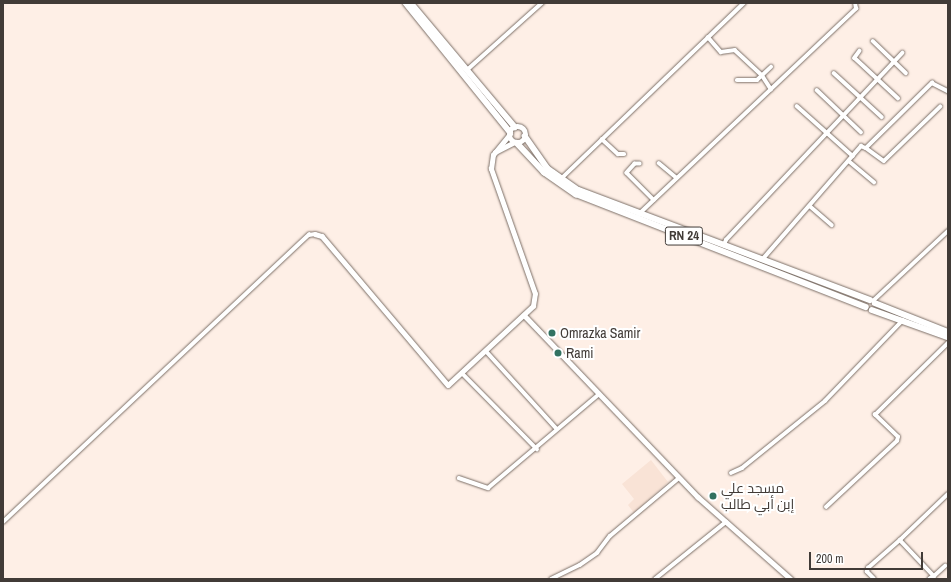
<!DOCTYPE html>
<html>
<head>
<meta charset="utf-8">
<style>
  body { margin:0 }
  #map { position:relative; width:951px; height:582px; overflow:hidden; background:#feefe6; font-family:"Archivo Narrow",Cairo,sans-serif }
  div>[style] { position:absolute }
  .built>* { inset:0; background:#f9e3d6 }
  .roads { filter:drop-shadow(0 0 1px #7c6f67) drop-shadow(0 0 1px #7c6f67) }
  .minor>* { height:3.5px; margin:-1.75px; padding:0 1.75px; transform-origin:1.75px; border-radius:1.75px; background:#fff }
  .major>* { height:4.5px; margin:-2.25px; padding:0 2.25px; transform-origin:2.25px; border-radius:2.25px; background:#fff }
  .highway>* { height:5.5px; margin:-2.75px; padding:0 2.75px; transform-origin:2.75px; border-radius:2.75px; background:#fff }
  .highway>.ring { margin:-2.75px; padding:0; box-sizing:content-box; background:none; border:5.5px solid #fff; border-radius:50% }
  .dots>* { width:11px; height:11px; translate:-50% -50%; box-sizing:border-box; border:2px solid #fff; border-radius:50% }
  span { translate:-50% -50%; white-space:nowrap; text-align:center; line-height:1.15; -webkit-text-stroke:4px #fff; paint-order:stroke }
  .shield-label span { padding:1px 3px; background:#fff; border:1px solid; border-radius:3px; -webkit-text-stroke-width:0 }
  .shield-label { font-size:13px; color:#413b37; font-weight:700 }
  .poi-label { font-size:14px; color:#413b37 }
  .left { translate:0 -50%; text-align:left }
  .frame { position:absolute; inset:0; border:4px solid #413b37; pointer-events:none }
  .scale { position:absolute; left:809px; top:552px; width:114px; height:18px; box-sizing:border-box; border:2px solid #413b37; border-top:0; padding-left:5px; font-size:12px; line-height:14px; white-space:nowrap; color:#413b37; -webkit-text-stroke:3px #fff; paint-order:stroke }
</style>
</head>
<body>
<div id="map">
  <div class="built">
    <i style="clip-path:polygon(651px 460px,668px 482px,634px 513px,628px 505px,634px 499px,622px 484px)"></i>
  </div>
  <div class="roads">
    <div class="minor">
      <i style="left:708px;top:37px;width:20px;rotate:49deg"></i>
      <i style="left:721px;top:52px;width:14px;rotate:-8deg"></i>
      <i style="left:735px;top:50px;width:37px;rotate:43deg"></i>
      <i style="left:762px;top:75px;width:17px;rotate:57deg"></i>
      <i style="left:873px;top:41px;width:46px;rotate:44.1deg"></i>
      <i style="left:860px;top:51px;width:9px;rotate:126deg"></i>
      <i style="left:855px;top:58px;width:59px;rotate:42.9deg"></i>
      <i style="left:467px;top:70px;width:101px;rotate:-41.8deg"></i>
      <i style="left:834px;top:73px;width:65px;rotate:42.5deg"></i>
      <i style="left:737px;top:80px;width:20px"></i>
      <i style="left:757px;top:80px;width:19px;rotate:-43deg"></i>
      <i style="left:817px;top:90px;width:61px;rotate:43.7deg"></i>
      <i style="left:797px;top:106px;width:75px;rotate:41.8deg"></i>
      <i style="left:602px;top:139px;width:22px;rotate:43deg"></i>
      <i style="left:618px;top:154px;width:6px"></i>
      <i style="left:866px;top:148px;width:22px;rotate:36deg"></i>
      <i style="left:884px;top:161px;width:78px;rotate:-44deg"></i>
      <i style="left:849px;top:161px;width:33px;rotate:40deg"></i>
      <i style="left:659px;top:163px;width:23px;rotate:40deg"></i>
      <i style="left:640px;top:164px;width:5px;rotate:180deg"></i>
      <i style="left:635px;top:164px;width:12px;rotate:132deg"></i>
      <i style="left:627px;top:173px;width:38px;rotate:45deg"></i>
      <i style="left:561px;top:179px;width:254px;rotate:-43.9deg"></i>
      <i style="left:810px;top:206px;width:29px;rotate:41deg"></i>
      <i style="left:639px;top:214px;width:299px;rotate:-43.4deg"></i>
      <i style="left:856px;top:9px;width:6px;rotate:-99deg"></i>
      <i style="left:724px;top:245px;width:5px;rotate:-68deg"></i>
      <i style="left:726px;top:240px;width:257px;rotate:-46.7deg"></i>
      <i style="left:762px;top:260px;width:151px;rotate:-49deg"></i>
      <i style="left:861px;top:146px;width:5px;rotate:22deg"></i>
      <i style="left:866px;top:148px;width:93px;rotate:-44.6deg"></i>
      <i style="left:932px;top:83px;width:18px;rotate:27deg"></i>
      <i style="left:873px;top:301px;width:103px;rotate:-43deg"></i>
      <i style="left:486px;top:351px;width:105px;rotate:47.7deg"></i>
      <i style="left:462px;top:373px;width:107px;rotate:45.4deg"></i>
      <i style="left:731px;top:473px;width:12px;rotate:-24deg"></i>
      <i style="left:742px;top:468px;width:107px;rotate:-38.9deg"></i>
      <i style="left:825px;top:401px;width:112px;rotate:-46.1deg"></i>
      <i style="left:459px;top:478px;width:31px;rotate:19deg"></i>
      <i style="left:488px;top:488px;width:144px;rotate:-40.2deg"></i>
      <i style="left:826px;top:507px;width:97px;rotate:-42.9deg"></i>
      <i style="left:897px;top:441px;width:4px;rotate:-76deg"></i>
      <i style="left:898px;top:437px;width:32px;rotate:-136deg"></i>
      <i style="left:875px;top:415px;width:103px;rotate:-44.6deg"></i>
      <i style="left:3px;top:522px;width:420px;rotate:-43.2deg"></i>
      <i style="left:309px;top:235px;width:6px;rotate:-9deg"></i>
      <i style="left:900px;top:540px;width:66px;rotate:-43.8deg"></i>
      <i style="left:934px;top:576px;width:15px;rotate:-42deg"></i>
      <i style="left:551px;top:579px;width:32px;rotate:-26deg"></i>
      <i style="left:580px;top:565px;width:21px;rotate:-35deg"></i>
      <i style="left:597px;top:553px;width:21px;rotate:-53deg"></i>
      <i style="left:610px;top:536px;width:90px;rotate:-40deg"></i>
      <i style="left:655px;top:579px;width:91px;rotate:-38.8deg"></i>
      <i style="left:874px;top:579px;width:10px;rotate:-135deg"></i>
      <i style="left:867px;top:572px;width:4px;rotate:-76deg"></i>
      <i style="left:868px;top:568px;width:43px;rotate:-41.2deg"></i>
      <i style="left:900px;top:540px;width:50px;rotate:46.6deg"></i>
      <i style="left:934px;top:576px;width:5px;rotate:143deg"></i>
    </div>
    <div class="major">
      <i style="left:495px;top:152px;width:22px;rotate:-27deg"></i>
      <i style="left:315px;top:234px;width:7px;rotate:16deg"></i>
      <i style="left:322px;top:236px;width:195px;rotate:49.8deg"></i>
      <i style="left:448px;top:385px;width:116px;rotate:-42.9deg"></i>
      <i style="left:533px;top:306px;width:12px;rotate:-81deg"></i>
      <i style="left:535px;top:294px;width:133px;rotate:-109.4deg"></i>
      <i style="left:491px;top:169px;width:14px;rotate:-82deg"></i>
      <i style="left:493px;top:155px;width:27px;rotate:-51deg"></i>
      <i style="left:524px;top:315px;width:252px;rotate:46.3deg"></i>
      <i style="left:698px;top:497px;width:124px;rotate:41.4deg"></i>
    </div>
    <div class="highway">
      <i style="left:406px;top:3px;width:166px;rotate:51.1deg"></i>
      <i style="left:411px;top:3px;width:162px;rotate:50deg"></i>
      <i class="ring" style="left:510px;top:127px;width:10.5px;height:10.5px"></i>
      <i style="left:525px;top:136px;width:39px;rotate:55deg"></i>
      <i style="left:547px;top:168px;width:39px;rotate:35deg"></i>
      <i style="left:579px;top:190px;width:311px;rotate:20.7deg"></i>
      <i style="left:517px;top:143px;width:40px;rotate:47deg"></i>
      <i style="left:544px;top:172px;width:39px;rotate:35deg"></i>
      <i style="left:576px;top:194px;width:311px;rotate:21.3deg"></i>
      <i style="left:875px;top:303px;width:79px;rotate:21.7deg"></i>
      <i style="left:872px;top:310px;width:81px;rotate:19.6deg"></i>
    </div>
  </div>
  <div class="dots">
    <i style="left:552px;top:333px;background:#327261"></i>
    <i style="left:558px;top:353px;background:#327261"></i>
    <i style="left:713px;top:496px;background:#327261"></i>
  </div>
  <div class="shield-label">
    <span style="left:684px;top:236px">RN 24</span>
  </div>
  <div class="poi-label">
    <span class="left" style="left:560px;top:333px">Omrazka Samir</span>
    <span class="left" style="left:566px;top:353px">Rami</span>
    <span class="left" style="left:721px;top:496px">مسجد علي<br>إبن أبي طالب</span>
  </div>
  <div class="frame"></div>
  <div class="scale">200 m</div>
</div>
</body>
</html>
